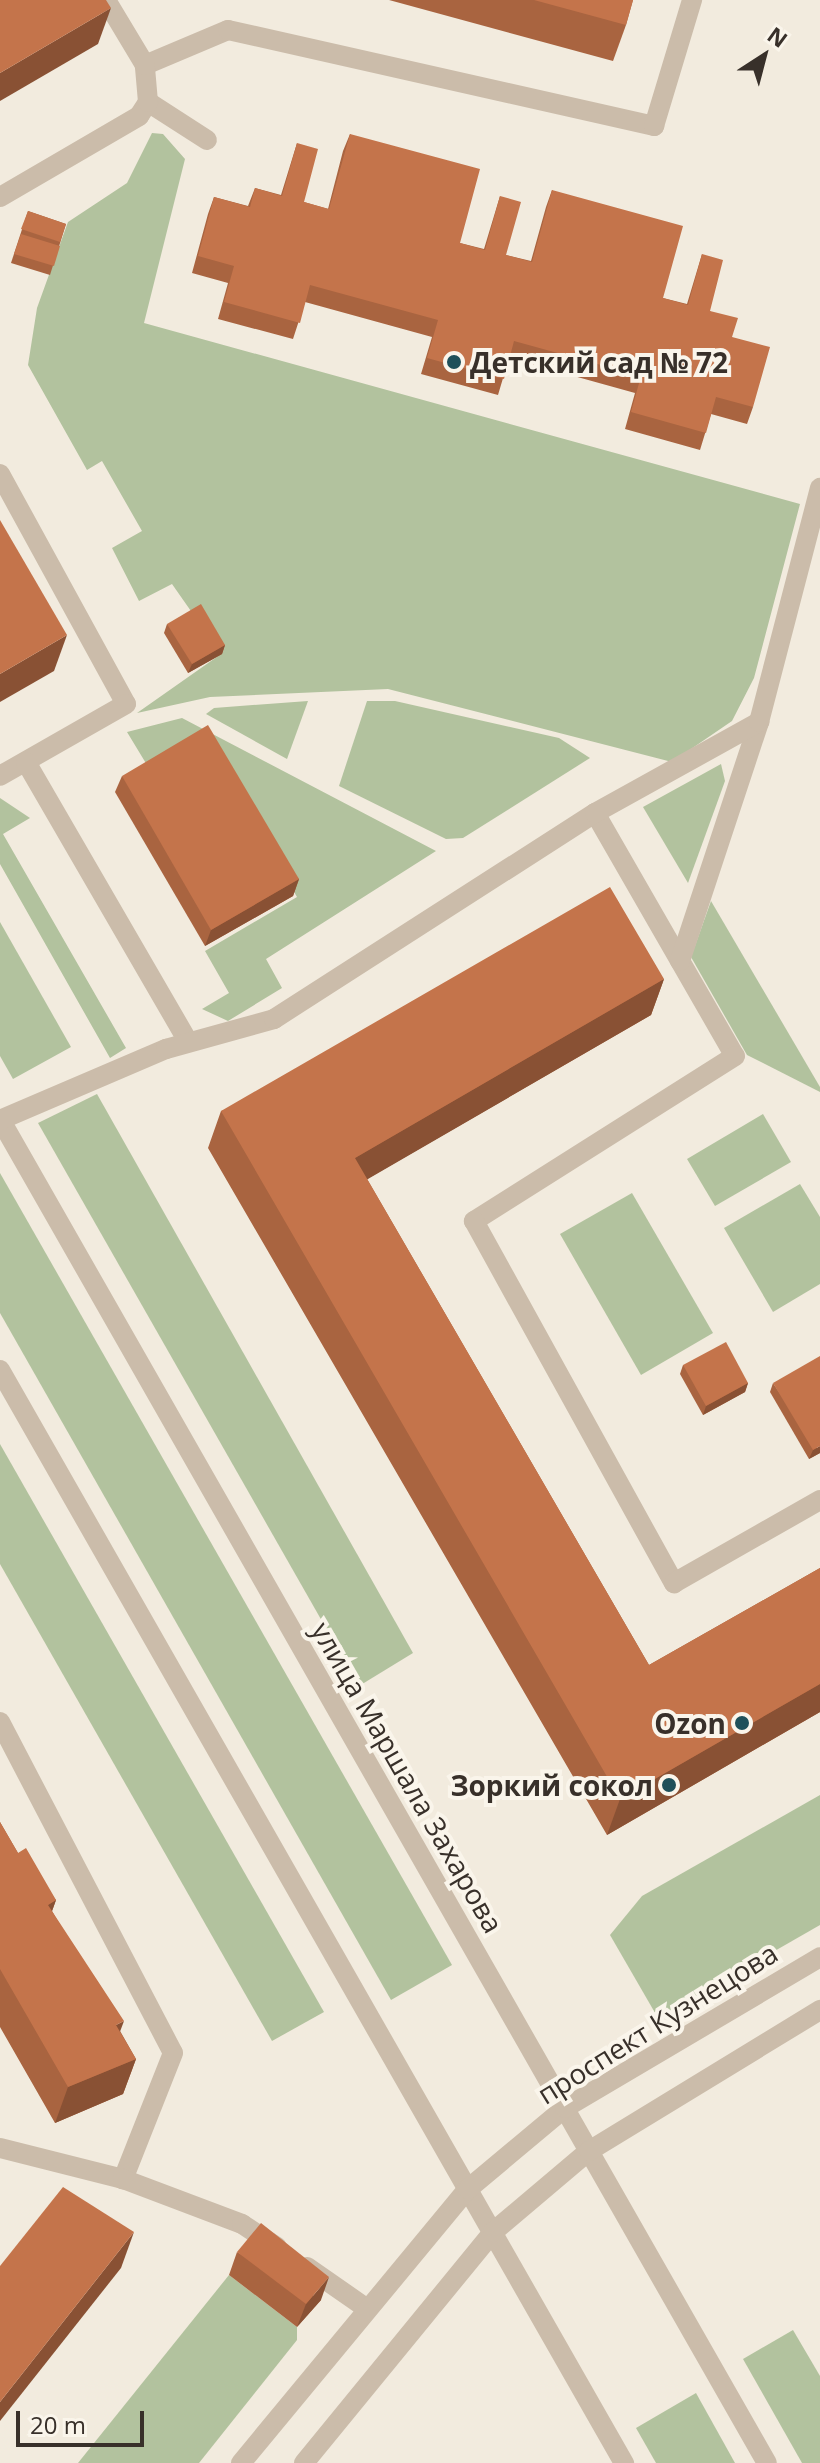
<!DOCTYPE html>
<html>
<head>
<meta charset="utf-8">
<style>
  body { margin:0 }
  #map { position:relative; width:820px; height:2463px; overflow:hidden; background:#f2ebde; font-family:"Open Sans",sans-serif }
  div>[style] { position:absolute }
  .green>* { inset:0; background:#b2c29e }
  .minor>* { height:20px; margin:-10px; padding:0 10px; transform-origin:10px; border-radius:10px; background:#cbbcaa }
  .wall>* { inset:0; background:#a96440 }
  .shaded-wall>* { inset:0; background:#895134 }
  .building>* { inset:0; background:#c4744b }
  .dots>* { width:22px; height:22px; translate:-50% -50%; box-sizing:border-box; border:4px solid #faf5eb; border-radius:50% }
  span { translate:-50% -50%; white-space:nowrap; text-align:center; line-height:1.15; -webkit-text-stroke:8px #faf5eb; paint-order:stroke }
  .poi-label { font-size:28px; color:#38302a; font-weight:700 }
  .left { translate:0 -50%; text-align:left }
  .right { translate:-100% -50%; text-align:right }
  .street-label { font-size:28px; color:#38302a }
  .north { position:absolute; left:724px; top:16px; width:80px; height:80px; -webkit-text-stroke:6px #faf5eb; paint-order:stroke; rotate:36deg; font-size:22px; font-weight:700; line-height:32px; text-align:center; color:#38302a }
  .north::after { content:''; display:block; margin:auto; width:28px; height:36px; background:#38302a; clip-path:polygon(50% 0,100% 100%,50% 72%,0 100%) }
  .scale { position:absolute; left:16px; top:2411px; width:128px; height:36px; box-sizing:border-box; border:4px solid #38302a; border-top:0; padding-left:10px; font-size:24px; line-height:28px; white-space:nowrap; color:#38302a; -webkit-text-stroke:6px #faf5eb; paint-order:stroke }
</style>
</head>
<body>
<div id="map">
  <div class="green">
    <i style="clip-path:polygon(152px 133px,163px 134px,185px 159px,144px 323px,800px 504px,754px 678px,732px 721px,672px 762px,388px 689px,210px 697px,137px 713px,221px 654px,172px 584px,139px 601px,112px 548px,142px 531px,102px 461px,87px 470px,28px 365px,37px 308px,68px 222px,127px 183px)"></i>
    <i style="clip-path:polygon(308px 701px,287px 759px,206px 714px,214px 708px)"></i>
    <i style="clip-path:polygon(367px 701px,395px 701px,559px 738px,590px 758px,463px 838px,446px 839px,339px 786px)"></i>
    <i style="clip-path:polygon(182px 718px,436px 851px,266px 959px,282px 988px,228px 1021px,202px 1009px,229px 993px,205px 951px,297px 897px,204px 736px,147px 765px,127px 732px)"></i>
    <i style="clip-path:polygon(721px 764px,725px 781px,688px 883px,643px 807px)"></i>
    <i style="clip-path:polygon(0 798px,30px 818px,3px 834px,126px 1048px,110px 1058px,0 864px)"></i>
    <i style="clip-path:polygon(711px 901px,820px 1087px,820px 1092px,747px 1055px,691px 957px)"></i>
    <i style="clip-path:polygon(0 922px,71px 1047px,13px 1079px,0 1056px)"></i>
    <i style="clip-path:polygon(97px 1094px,413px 1653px,359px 1686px,38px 1123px)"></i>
    <i style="clip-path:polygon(763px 1114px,791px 1162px,715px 1206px,687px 1159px)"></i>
    <i style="clip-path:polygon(0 1173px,452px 1965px,391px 2000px,0 1313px)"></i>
    <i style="clip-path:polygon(800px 1184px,820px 1217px,820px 1284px,773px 1312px,724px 1228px)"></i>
    <i style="clip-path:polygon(632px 1193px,713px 1333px,641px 1375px,560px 1234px)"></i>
    <i style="clip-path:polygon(0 1444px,324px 2012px,272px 2041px,0 1564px)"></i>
    <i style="clip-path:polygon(820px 1795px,820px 1925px,658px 2018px,610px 1935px,642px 1896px)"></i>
    <i style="clip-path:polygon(229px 2275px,297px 2327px,297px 2340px,199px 2463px,78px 2463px)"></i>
    <i style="clip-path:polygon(793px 2330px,820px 2376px,820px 2463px,802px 2463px,743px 2359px)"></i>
    <i style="clip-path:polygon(696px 2393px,735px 2463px,656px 2463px,636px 2428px)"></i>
  </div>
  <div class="minor">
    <i style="left:145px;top:65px;width:90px;rotate:-22.9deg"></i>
    <i style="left:228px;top:30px;width:437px;rotate:12.7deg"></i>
    <i style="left:654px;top:126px;width:132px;rotate:-73.2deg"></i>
    <i style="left:148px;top:102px;width:70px;rotate:32.8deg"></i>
    <i style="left:0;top:197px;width:161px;rotate:-30.2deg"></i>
    <i style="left:139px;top:116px;width:17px;rotate:-57deg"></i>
    <i style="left:148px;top:102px;width:37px;rotate:-95deg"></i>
    <i style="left:145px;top:65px;width:76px;rotate:-121deg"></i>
    <i style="left:0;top:474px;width:262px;rotate:61.3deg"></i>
    <i style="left:126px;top:704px;width:145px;rotate:150.3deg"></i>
    <i style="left:26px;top:762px;width:323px;rotate:59.9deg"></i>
    <i style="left:595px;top:813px;width:280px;rotate:60.1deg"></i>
    <i style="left:735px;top:1056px;width:309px;rotate:147.7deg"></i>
    <i style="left:474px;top:1221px;width:414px;rotate:61.1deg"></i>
    <i style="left:674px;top:1583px;width:168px;rotate:-29.6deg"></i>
    <i style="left:680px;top:961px;width:252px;rotate:-71.7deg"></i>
    <i style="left:0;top:1119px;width:1547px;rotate:60.29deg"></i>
    <i style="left:0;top:1120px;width:181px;rotate:-23.2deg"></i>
    <i style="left:166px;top:1049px;width:112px;rotate:-15.5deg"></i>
    <i style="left:274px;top:1019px;width:381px;rotate:-32.7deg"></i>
    <i style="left:595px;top:813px;width:188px;rotate:-29deg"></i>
    <i style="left:759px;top:722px;width:242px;rotate:-75.4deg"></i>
    <i style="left:0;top:1370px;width:1259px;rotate:60.28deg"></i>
    <i style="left:0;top:1722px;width:373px;rotate:62.4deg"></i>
    <i style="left:173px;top:2053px;width:136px;rotate:111.6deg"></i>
    <i style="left:0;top:2148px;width:127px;rotate:14.1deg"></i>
    <i style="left:123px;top:2179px;width:127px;rotate:20.7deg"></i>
    <i style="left:242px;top:2224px;width:42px;rotate:33.3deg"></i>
    <i style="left:307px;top:2267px;width:72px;rotate:34.8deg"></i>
    <i style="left:241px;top:2463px;width:356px;rotate:-50.4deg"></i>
    <i style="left:468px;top:2189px;width:126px;rotate:-39.9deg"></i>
    <i style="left:565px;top:2108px;width:296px;rotate:-30.6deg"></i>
    <i style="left:304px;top:2463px;width:298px;rotate:-50.7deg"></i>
    <i style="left:493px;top:2232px;width:126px;rotate:-40.2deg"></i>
    <i style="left:589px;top:2151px;width:271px;rotate:-31.4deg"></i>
  </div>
  <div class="wall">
    <i style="clip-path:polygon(389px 0,633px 0,626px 25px,613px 61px)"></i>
    <i style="clip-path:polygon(350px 134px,460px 243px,484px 249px,500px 196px,506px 255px,531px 261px,546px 207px,552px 190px,663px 298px,687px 304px,702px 254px,710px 311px,732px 337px,753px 407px,747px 424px,711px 414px,700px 450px,625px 429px,635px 393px,509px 358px,498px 395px,421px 374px,432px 337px,305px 302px,293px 339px,218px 319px,228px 283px,192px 273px,208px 214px,214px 197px,248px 206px,255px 188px,281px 195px,297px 143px,304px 202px,328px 209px,343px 151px)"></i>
    <i style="clip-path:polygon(28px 211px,66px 224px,50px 275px,11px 263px)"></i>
    <i style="clip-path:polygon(167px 624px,225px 645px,222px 654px,188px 673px,164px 633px)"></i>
    <i style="clip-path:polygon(122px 776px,299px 879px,293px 896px,205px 946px,115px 792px)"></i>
    <i style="clip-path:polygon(664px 979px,651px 1015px,367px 1179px,649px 1665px,820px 1568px,820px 1712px,607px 1835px,208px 1148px,221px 1111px)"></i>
    <i style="clip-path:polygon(683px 1365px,748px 1383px,745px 1392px,703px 1415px,680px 1374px)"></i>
    <i style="clip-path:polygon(773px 1383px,820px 1453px,809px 1459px,770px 1392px)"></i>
    <i style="clip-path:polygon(0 1822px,18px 1853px,56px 1900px,52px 1911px,136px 2059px,123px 2094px,55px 2123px,0 2027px)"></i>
    <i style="clip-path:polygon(237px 2252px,321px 2300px,297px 2327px,229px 2275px)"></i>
  </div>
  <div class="shaded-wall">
    <i style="clip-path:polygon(111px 8px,98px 44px,0 101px,0 73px)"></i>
    <i style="clip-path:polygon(67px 635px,54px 671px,0 702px,0 674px)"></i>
    <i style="clip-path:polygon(225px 645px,222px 654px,188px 673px,192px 664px)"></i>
    <i style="clip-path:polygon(299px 879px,293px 896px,205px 946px,211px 930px)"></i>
    <i style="clip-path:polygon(664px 979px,651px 1015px,342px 1194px,355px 1158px)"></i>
    <i style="clip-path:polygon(748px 1383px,745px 1392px,703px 1415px,706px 1406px)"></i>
    <i style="clip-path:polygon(820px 1446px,820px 1453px,809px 1459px,813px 1450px)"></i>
    <i style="clip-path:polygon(820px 1684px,820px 1712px,607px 1835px,620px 1799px)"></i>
    <i style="clip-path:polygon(56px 1900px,43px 1936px,48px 1905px)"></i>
    <i style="clip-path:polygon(124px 2021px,111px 2056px,116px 2025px)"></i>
    <i style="clip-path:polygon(136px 2059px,123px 2094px,55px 2123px,68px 2087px)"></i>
    <i style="clip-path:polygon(134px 2232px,121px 2268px,0 2421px,0 2402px)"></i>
    <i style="clip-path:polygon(329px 2277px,321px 2300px,297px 2327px,306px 2304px)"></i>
  </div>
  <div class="building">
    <i style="clip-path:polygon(0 0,106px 0,111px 8px,0 73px)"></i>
    <i style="clip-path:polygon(534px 0,633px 0,626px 25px)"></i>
    <i style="clip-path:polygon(350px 134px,480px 169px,460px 243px,485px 250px,500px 196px,521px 202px,506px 255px,532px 262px,552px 190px,683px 226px,663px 298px,688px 305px,702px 254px,723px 260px,710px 311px,738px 318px,732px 337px,770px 347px,753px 407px,716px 397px,706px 433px,631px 412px,641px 376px,514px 341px,504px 379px,427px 358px,438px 320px,310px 285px,300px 323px,224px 302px,234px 266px,198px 256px,214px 197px,250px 207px,255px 188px,282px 196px,297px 143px,318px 149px,304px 202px,329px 209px)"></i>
    <i style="clip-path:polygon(28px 211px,66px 224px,60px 242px,21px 229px)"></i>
    <i style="clip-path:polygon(21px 234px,60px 246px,54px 266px,14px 254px)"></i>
    <i style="clip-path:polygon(0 520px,67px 635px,0 674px)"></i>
    <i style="clip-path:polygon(201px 604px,225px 645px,192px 664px,167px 624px)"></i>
    <i style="clip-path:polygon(208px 725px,299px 879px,211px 930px,122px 776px)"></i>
    <i style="clip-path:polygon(610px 887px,664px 979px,355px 1158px,649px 1665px,820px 1568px,820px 1684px,620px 1799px,221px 1111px)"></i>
    <i style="clip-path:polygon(726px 1342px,748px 1383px,706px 1406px,683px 1365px)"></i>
    <i style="clip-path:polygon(820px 1356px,820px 1446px,813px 1450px,773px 1383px)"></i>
    <i style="clip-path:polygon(0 1822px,18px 1853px,26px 1848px,56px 1900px,48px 1905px,124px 2021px,116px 2025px,136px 2059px,68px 2087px,0 1969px)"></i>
    <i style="clip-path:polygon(63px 2187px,134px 2232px,0 2402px,0 2266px)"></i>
    <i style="clip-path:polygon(261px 2223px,329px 2277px,306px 2304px,237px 2252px)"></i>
  </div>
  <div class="dots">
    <i style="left:454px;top:362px;background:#1f505a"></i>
    <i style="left:742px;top:1723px;background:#1f505a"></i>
    <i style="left:669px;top:1785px;background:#1f505a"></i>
  </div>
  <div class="poi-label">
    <span class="left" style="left:470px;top:362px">Детский сад № 72</span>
    <span class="right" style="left:726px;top:1723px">Ozon</span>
    <span class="right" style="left:653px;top:1785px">Зоркий сокол</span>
  </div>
  <div class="street-label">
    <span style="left:408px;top:1777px;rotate:60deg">улица Маршала Захарова</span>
    <span style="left:657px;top:2023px;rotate:-32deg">проспект Кузнецова</span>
  </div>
  <div class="north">N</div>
  <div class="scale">20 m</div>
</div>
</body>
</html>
